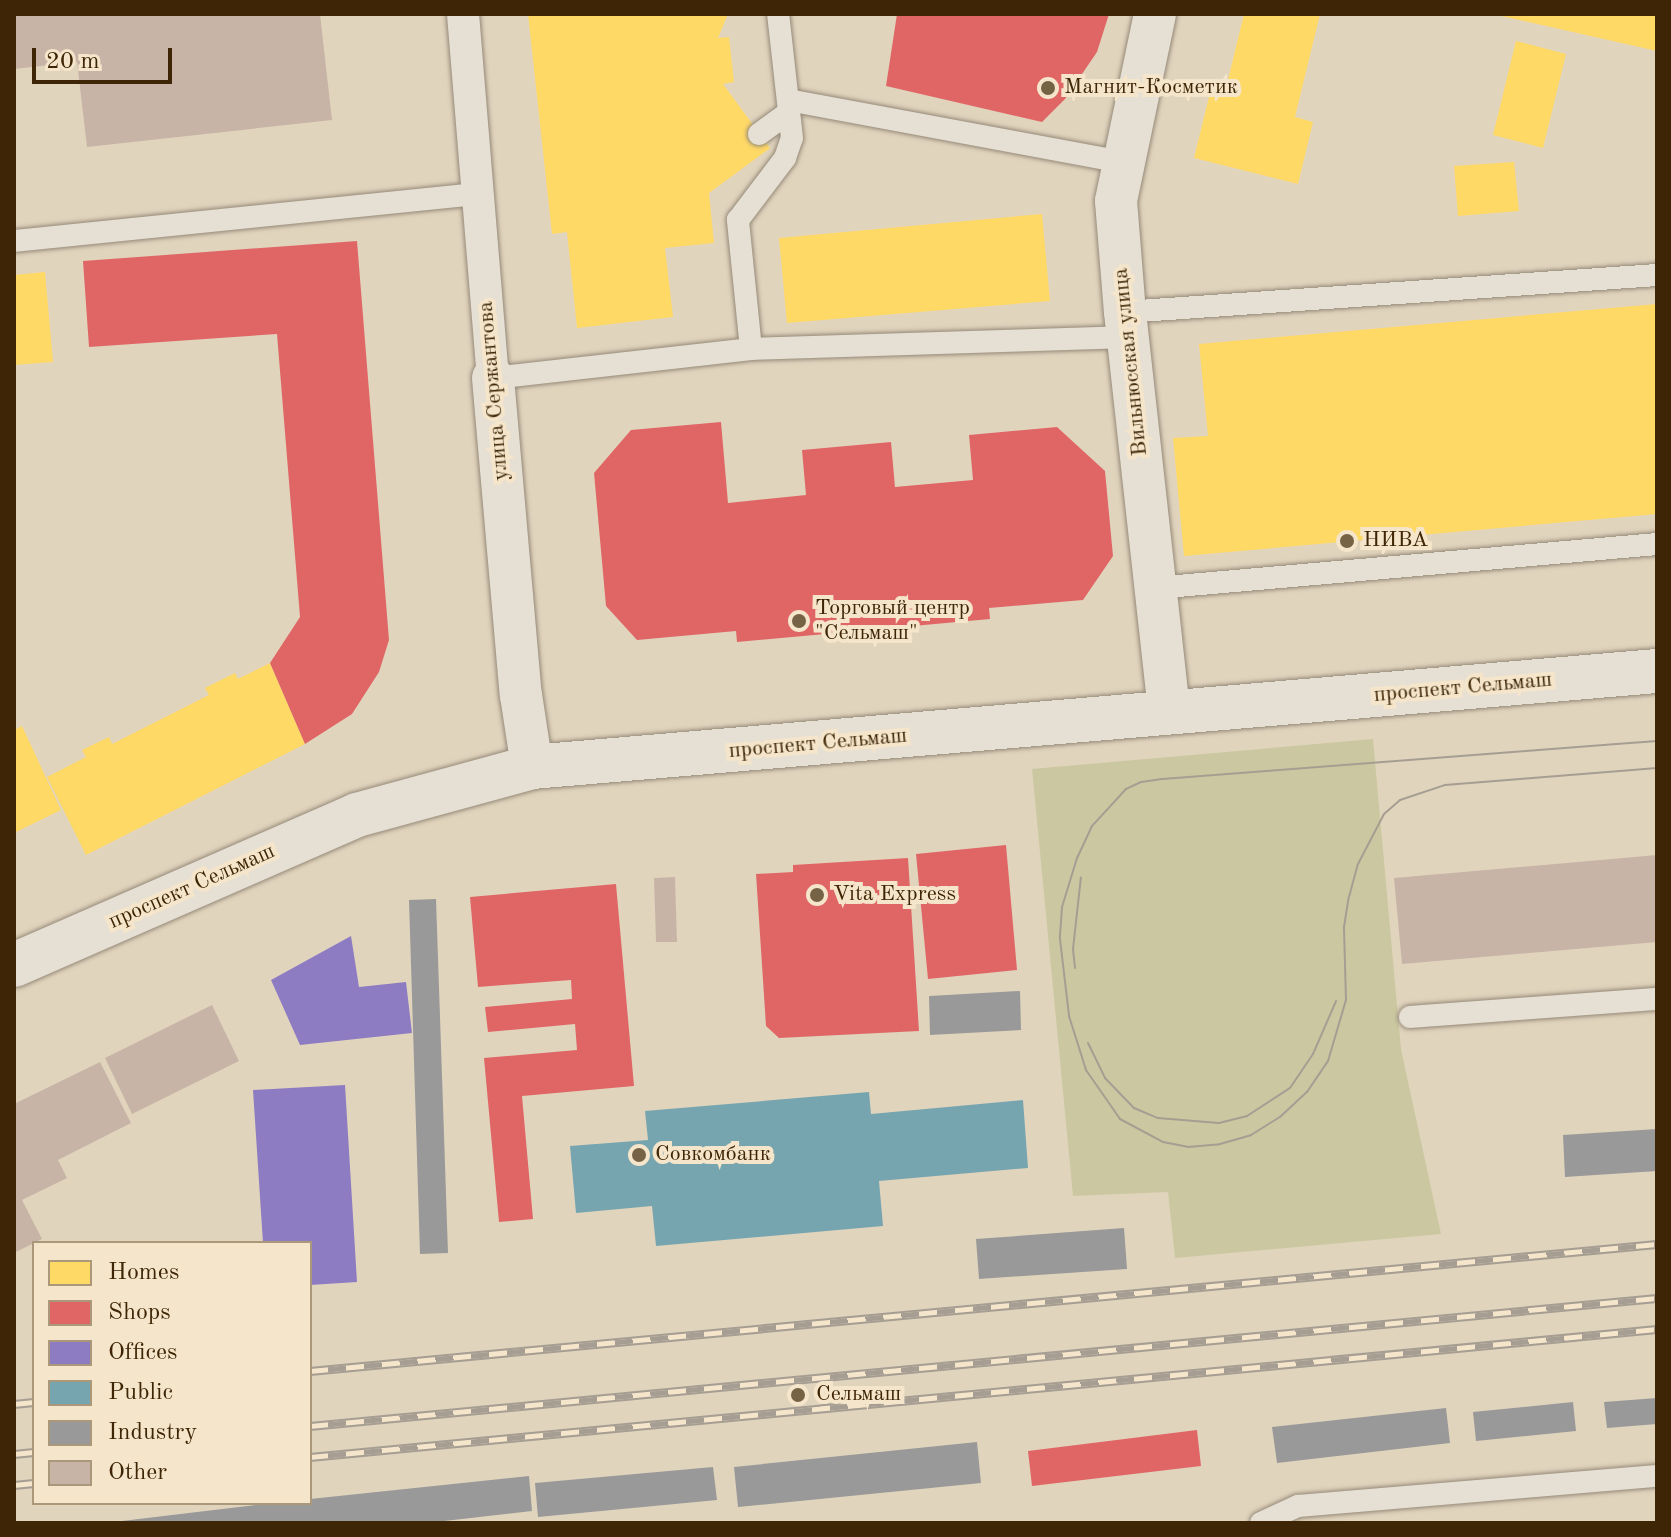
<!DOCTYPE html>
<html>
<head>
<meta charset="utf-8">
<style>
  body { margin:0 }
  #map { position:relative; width:1671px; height:1537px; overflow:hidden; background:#e1d4bd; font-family:"Old Standard TT",serif }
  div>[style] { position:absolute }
  .green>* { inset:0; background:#cbc8a1 }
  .homes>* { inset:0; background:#ffd966 }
  .shops>* { inset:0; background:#e06666 }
  .offices>* { inset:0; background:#8e7cc3 }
  .public>* { inset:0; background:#76a5af }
  .industry>* { inset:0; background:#999 }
  .building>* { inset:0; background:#c8b4a6 }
  .roads { filter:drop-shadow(0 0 2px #958a79) drop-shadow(0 0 2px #958a79) }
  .service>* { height:22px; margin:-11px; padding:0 11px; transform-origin:11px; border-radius:11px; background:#e6dfd4 }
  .pedestrian>* { height:32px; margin:-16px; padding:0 16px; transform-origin:16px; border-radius:16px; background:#e6dfd4 }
  .minor>* { height:42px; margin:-21px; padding:0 21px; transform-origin:21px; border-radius:21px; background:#e6dfd4 }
  .secondary>* { height:44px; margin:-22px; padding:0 22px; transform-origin:22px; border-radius:22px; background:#e6dfd4 }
  .tram>* { height:2px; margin:-1px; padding:0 1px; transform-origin:1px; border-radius:1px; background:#a69e92 }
  .rail>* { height:9px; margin-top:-4.5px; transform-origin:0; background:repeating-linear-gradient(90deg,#f5e5ca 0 18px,#a69e92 0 36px); box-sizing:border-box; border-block:2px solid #a69e92 }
  .dots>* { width:22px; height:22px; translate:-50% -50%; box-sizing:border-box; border:4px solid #f5e5ca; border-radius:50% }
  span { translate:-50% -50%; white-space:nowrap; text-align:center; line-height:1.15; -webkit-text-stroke:8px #f5e5ca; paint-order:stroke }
  .poi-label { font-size:22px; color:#3d2505 }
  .left { translate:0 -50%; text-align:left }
  .street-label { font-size:22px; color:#3d2505 }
  .frame { position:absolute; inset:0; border:16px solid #3d2505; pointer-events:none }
  .legend { position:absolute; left:32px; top:1241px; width:280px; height:264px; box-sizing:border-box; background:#f5e5ca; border:2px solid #ab987b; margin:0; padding:10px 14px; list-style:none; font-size:24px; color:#3d2505 }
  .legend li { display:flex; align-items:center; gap:16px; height:40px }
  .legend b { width:40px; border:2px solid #ab987b }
  .scale { position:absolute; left:32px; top:48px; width:140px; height:36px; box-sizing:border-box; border:4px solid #3d2505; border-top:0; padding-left:10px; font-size:24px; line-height:28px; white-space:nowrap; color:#3d2505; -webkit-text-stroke:6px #f5e5ca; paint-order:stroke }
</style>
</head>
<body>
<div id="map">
  <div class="green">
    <i style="clip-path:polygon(1373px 739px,1401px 1049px,1441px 1234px,1175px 1258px,1168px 1192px,1073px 1196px,1032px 769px)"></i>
  </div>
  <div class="homes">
    <i style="clip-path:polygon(528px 14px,728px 14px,718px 38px,729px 37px,734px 82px,723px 84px,770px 148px,709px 193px,714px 243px,665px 248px,673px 317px,577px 328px,567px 232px,552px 234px)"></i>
    <i style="clip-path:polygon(1244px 14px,1320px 14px,1295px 117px,1313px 122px,1298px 184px,1194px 158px,1211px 89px,1225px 92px)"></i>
    <i style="clip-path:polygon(1497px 14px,1657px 14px,1657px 51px,1497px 15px)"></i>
    <i style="clip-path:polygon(1516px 41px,1566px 54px,1543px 148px,1493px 135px)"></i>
    <i style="clip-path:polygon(1514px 162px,1519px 211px,1458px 216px,1454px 166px)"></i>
    <i style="clip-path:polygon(1042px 214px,1050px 301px,787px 323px,779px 238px)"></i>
    <i style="clip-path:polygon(45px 272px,53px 362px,14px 365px,14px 275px)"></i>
    <i style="clip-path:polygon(1657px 304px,1657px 514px,1184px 556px,1173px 438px,1208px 436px,1199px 344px)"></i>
    <i style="clip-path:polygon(270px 663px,305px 744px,86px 855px,47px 777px,86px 757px,82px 750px,109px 737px,112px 744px,209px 695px,205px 688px,235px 673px,238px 679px)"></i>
    <i style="clip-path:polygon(22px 726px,61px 810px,14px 833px,14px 730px)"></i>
  </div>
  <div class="shops">
    <i style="clip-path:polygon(897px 14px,1109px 14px,1097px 52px,1065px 99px,1042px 122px,886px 86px)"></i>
    <i style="clip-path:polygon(357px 241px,389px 640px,379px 672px,352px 714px,305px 744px,270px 663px,300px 617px,277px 334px,89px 347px,83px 261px)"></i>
    <i style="clip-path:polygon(721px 422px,728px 503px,806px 495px,802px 450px,891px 442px,895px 487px,973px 480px,969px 435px,1057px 427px,1105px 471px,1113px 556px,1083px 600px,989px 608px,990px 619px,737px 642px,736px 631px,637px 640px,606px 606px,594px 473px,631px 430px)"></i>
    <i style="clip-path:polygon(1006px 845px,1017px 970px,928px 979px,916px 854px)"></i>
    <i style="clip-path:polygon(908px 858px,919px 1031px,779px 1038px,766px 1026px,756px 874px,793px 872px,793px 865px)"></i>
    <i style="clip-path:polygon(616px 884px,634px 1086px,522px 1096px,533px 1219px,499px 1222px,484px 1058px,577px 1050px,575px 1024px,488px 1032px,485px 1007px,572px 999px,571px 980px,478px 987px,470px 897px)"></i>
    <i style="clip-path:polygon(1197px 1430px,1201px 1466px,1032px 1486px,1028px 1451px)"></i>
  </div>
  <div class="offices">
    <i style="clip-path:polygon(351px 936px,359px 987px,406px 982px,412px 1033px,300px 1045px,271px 980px)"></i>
    <i style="clip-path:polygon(345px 1085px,357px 1282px,310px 1285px,310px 1243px,263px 1243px,253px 1090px)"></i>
  </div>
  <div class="public">
    <i style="clip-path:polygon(869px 1092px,871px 1114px,1023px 1100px,1028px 1168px,879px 1181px,883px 1226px,656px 1246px,652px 1206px,576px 1213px,570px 1146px,648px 1140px,645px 1111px)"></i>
  </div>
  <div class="industry">
    <i style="clip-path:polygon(436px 899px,448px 1253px,420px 1254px,409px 900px)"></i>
    <i style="clip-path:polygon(1020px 991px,1021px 1030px,930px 1035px,929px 996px)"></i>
    <i style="clip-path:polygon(1657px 1129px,1657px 1171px,1565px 1177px,1563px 1135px)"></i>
    <i style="clip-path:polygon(1124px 1228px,1127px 1269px,979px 1279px,976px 1239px)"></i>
    <i style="clip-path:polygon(1657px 1398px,1657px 1424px,1607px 1428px,1604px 1402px)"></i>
    <i style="clip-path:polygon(1573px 1402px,1576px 1431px,1476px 1441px,1473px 1412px)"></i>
    <i style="clip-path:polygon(1446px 1408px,1450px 1443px,1277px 1463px,1272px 1427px)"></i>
    <i style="clip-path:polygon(977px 1442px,981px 1483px,738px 1507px,734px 1467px)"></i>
    <i style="clip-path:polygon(713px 1467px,717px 1500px,538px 1517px,535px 1483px)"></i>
    <i style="clip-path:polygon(529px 1476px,532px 1511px,427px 1523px,105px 1523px,272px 1503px,310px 1503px,310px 1499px)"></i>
  </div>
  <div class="building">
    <i style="clip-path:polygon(14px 14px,320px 14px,332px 120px,87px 147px,77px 62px,14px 69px)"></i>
    <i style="clip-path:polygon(1657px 855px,1657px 942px,1402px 964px,1394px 878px)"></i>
    <i style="clip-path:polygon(675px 877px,677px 942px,656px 942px,654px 878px)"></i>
    <i style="clip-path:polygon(212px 1005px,239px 1061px,132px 1114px,105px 1058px)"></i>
    <i style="clip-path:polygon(100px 1062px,131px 1123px,58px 1160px,67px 1178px,22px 1200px,42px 1239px,14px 1253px,14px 1104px)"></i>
  </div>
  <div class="roads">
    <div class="service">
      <i style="left:788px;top:100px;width:342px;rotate:10.5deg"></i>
      <i style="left:759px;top:134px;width:37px;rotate:-36deg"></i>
      <i style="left:14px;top:241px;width:466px;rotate:-5.8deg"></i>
      <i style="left:1125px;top:312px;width:533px;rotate:-3.98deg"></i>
      <i style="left:751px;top:349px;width:130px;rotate:-95.8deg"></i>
      <i style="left:738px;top:220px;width:78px;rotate:-52.8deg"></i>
      <i style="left:785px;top:158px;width:21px;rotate:-71deg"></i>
      <i style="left:792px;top:138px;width:125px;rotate:-96.4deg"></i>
      <i style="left:493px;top:378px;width:260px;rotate:-6.4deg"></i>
      <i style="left:751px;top:349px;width:376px;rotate:-1.8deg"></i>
      <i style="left:1155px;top:588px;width:504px;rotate:-5.01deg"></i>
      <i style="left:1410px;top:1017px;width:248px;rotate:-4.2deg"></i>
      <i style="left:1261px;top:1523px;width:41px;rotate:-24.7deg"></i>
      <i style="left:1298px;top:1506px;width:360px;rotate:-4.8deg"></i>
    </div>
    <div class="pedestrian">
      <i style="left:463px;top:14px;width:365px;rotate:85.3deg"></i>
    </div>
    <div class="minor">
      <i style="left:1155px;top:14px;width:191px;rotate:101.8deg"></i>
      <i style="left:1116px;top:201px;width:111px;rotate:85.4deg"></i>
      <i style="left:1125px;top:312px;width:403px;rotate:83.7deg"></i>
      <i style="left:493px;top:378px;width:318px;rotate:85deg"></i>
      <i style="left:521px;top:695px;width:73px;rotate:81.3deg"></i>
    </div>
    <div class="secondary">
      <i style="left:14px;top:965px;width:374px;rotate:-23.6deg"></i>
      <i style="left:357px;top:815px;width:181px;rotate:-15.3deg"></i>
      <i style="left:532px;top:767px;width:1129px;rotate:-4.88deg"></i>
    </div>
  </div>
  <div class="tram">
    <i style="left:1657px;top:741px;width:496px;rotate:175.6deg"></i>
    <i style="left:1162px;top:779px;width:21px;rotate:172deg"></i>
    <i style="left:1141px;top:782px;width:17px;rotate:155deg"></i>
    <i style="left:1126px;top:789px;width:50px;rotate:132.6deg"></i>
    <i style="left:1092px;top:826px;width:35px;rotate:115deg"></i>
    <i style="left:1077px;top:858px;width:51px;rotate:107deg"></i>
    <i style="left:1062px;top:907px;width:32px;rotate:94deg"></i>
    <i style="left:1060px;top:939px;width:78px;rotate:83.3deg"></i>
    <i style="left:1069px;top:1016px;width:57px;rotate:72.5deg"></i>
    <i style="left:1086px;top:1070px;width:60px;rotate:55.2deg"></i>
    <i style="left:1120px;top:1119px;width:49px;rotate:28.1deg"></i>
    <i style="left:1163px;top:1142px;width:25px;rotate:11deg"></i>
    <i style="left:1188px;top:1147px;width:32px;rotate:-5deg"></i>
    <i style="left:1220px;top:1144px;width:32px;rotate:-16deg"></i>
    <i style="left:1251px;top:1135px;width:34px;rotate:-32deg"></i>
    <i style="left:1280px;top:1117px;width:37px;rotate:-43deg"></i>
    <i style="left:1307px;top:1092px;width:37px;rotate:-56deg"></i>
    <i style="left:1328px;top:1061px;width:64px;rotate:-73.6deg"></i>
    <i style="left:1346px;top:1000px;width:73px;rotate:-91.6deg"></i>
    <i style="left:1344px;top:927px;width:30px;rotate:-81deg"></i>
    <i style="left:1349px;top:897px;width:34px;rotate:-75deg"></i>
    <i style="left:1358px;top:864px;width:56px;rotate:-62.5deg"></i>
    <i style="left:1384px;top:814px;width:21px;rotate:-41deg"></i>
    <i style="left:1400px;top:800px;width:47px;rotate:-18.4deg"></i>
    <i style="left:1445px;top:785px;width:213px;rotate:-4.6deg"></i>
    <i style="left:1075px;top:968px;width:19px;rotate:-96deg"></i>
    <i style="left:1073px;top:949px;width:72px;rotate:-83.7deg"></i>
    <i style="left:1088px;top:1043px;width:39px;rotate:64deg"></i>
    <i style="left:1105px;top:1078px;width:42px;rotate:46deg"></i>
    <i style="left:1134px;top:1108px;width:26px;rotate:23deg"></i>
    <i style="left:1158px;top:1118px;width:61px;rotate:4.7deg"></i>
    <i style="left:1219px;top:1123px;width:29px;rotate:-14deg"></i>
    <i style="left:1247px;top:1116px;width:51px;rotate:-33.1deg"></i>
    <i style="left:1290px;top:1088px;width:41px;rotate:-55.9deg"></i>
    <i style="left:1313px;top:1054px;width:58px;rotate:-66.5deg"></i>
  </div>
  <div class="rail">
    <i style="left:310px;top:1371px;width:1353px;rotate:-5.39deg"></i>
    <i style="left:14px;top:1404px;width:20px;rotate:-6deg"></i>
    <i style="left:310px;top:1426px;width:1353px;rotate:-5.43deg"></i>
    <i style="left:14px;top:1454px;width:20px;rotate:-6deg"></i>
    <i style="left:310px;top:1457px;width:1353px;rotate:-5.43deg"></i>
    <i style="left:14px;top:1485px;width:20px;rotate:-6deg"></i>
  </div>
  <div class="dots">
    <i style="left:1048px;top:88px;background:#766245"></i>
    <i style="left:1347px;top:541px;background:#766245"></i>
    <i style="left:799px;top:621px;background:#766245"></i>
    <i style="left:817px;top:895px;background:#766245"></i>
    <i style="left:639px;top:1155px;background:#766245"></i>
    <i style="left:798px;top:1395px;background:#766245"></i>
  </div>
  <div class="poi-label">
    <span class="left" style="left:1064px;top:88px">Магнит-Косметик</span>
    <span class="left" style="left:1363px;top:541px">НИВА</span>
    <span class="left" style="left:815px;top:621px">Торговый центр<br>"Сельмаш"</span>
    <span class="left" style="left:833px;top:895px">Vita Express</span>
    <span class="left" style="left:655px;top:1155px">Совкомбанк</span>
    <span class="left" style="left:816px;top:1395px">Сельмаш</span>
  </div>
  <div class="street-label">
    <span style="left:1131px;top:362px;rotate:-96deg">Вильнюсская улица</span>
    <span style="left:494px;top:391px;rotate:-95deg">улица Сержантова</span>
    <span style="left:1463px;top:688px;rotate:-5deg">проспект Сельмаш</span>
    <span style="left:818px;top:744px;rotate:-5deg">проспект Сельмаш</span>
    <span style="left:192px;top:887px;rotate:-24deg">проспект Сельмаш</span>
  </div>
  <div class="frame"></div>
  <ul class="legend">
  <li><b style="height:22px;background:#ffd966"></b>Homes</li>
  <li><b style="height:22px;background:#e06666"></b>Shops</li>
  <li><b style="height:22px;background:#8e7cc3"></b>Offices</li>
  <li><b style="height:22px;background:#76a5af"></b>Public</li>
  <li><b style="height:22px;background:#999"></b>Industry</li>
  <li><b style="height:22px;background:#c8b4a6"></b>Other</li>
  </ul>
  <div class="scale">20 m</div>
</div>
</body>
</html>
